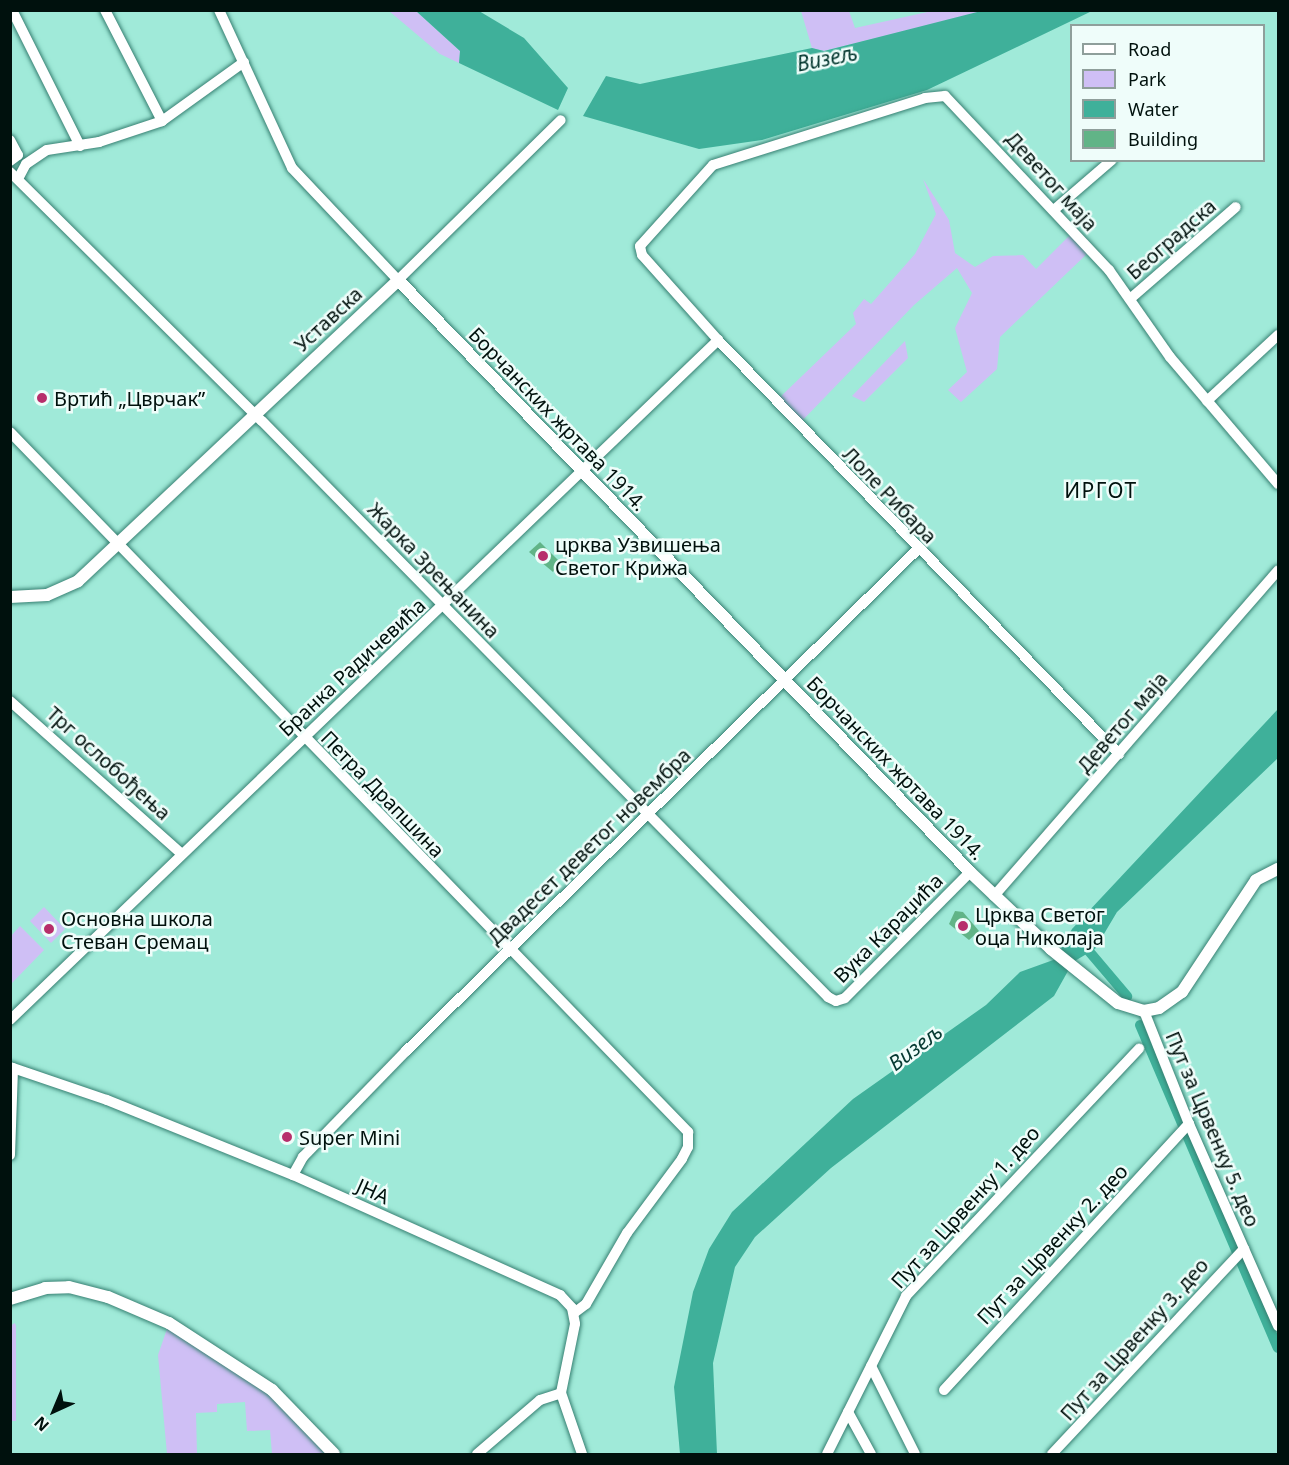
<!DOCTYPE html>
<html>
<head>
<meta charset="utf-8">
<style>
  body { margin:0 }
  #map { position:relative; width:1289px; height:1465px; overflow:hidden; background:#a0ead9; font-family:"Noto Sans",sans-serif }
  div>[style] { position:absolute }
  .green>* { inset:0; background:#cfbff5 }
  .water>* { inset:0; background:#3fb09a }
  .canal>* { height:10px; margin:-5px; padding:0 5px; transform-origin:5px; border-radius:5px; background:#3fb09a }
  .building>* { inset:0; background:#61b487 }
  .roads { filter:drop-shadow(0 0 2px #378072) drop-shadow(0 0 2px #378072) }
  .minor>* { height:10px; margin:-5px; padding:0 5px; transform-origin:5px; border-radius:5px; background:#fff }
  .tertiary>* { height:12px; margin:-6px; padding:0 6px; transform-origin:6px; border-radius:6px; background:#fff }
  .dots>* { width:16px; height:16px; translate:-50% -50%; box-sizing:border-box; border:3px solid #effdfa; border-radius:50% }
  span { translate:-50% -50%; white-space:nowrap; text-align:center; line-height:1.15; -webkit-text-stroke:5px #effdfa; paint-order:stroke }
  .street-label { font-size:20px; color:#00110d }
  .poi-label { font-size:20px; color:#00110d }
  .left { translate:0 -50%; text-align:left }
  .water-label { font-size:21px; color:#053931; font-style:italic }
  .neighbourhood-label { font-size:21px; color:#00110d; letter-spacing:1.5px }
  .frame { position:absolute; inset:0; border:12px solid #00110d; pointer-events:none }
  .legend { position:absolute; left:1070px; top:24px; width:195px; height:138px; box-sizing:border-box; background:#effdfa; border:2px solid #8f9f9b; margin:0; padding:8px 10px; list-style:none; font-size:18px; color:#00110d }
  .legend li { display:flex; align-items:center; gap:12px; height:30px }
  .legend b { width:30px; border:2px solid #8f9f9b }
  .north { position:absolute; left:24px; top:1381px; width:60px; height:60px; -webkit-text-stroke:4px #effdfa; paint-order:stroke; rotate:224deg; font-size:16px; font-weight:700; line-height:24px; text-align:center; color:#00110d }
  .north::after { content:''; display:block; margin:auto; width:21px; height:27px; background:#00110d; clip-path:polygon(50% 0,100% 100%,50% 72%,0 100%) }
</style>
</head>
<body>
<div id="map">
  <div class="green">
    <i style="clip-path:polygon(389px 11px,416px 11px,460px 51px,459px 63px,440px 54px)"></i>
    <i style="clip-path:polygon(801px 11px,849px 11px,855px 28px,932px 11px,985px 11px,824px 51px,812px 48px)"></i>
    <i style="clip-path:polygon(923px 179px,949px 220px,955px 253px,975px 267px,993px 256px,1023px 255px,1036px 269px,1074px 231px,1091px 250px,1000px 337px,997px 369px,961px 402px,948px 390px,967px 372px,955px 328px,972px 293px,957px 268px,914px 305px,798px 425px,776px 401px,856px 324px,853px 313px,864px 299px,871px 304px,915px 254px,936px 214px)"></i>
    <i style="clip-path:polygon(905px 341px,908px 358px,864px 402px,852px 396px)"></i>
    <i style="clip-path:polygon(44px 907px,65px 929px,51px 943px,30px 921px)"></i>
    <i style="clip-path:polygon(20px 926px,44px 950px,11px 984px,11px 936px)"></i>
    <i style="clip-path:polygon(15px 1323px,16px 1326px,16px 1421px,10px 1421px,10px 1326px)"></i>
    <i style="clip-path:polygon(169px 1323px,247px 1370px,334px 1454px,272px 1454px,270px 1430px,247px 1431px,245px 1402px,217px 1404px,217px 1412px,196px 1413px,197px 1454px,167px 1454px,158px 1355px)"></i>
  </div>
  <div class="water">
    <i style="clip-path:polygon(985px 10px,1092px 11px,927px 90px,762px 140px,699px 149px,583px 116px,606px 76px,640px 84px,812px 48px,824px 51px)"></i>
    <i style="clip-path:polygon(416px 11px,479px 11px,524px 38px,568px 88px,558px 110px,459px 63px,460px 51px)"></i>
    <i style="clip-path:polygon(1278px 709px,1278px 758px,1117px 912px,1095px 949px,1073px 962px,1054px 996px,831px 1168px,755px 1237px,735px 1267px,713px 1363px,717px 1454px,680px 1454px,674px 1387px,693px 1292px,709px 1249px,732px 1212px,853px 1099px,986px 1005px,1020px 972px,1056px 959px,1072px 929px)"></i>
  </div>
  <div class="canal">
    <i style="left:1082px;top:943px;width:70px;rotate:49.7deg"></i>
    <i style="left:1140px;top:1025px;width:351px;rotate:66.9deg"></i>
  </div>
  <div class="building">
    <i style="clip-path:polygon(540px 542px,559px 561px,553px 572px,529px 552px)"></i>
    <i style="clip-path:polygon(955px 911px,963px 912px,979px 931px,969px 940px,949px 924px)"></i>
  </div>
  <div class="roads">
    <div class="minor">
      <i style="left:12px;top:10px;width:152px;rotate:63.4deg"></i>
      <i style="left:105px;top:10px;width:125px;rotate:62.8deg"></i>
      <i style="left:219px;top:10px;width:174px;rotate:65.2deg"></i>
      <i style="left:292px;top:168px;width:154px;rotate:46.6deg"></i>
      <i style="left:398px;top:280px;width:228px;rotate:-44.5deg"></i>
      <i style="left:10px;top:140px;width:17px;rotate:62deg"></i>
      <i style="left:18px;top:155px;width:10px;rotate:143deg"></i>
      <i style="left:10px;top:172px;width:354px;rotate:44.7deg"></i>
      <i style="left:262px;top:421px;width:808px;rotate:45.5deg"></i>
      <i style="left:828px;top:997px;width:9px;rotate:27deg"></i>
      <i style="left:836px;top:1001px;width:9px;rotate:-18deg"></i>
      <i style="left:845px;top:998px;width:177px;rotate:-45.2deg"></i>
      <i style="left:18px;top:179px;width:17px;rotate:-62deg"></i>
      <i style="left:26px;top:164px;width:25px;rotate:-34deg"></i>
      <i style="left:47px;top:150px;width:53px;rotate:-8.7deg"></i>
      <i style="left:99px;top:142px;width:66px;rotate:-18.4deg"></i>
      <i style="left:162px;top:121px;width:101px;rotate:-35.7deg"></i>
      <i style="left:1055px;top:209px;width:75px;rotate:-40.7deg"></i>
      <i style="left:1130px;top:299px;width:140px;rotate:-41deg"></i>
      <i style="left:1207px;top:401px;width:97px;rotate:-42.9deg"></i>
      <i style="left:10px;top:432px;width:975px;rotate:45.91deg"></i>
      <i style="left:688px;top:1132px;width:15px;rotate:90deg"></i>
      <i style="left:688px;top:1147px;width:13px;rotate:117deg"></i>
      <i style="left:682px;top:1159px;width:92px;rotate:126.6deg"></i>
      <i style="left:627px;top:1233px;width:82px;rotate:120deg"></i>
      <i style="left:586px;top:1304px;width:15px;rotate:143deg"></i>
      <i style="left:10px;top:701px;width:230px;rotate:41.7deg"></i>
      <i style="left:1119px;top:754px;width:576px;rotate:-134.09deg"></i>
      <i style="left:718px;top:340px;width:114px;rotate:-131.8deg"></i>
      <i style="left:642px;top:255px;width:9px;rotate:-103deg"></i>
      <i style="left:640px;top:246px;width:109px;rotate:-48deg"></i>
      <i style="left:713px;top:165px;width:222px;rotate:-17.5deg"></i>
      <i style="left:925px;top:98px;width:20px;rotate:-6deg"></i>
      <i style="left:945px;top:96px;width:239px;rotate:46.7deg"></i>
      <i style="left:1109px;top:270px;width:106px;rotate:55deg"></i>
      <i style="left:1170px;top:357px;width:167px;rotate:49.6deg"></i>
      <i style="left:994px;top:896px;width:432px;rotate:-48.9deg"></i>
      <i style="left:1144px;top:1011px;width:122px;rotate:68.3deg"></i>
      <i style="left:1189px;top:1124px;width:221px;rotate:66.2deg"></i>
      <i style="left:10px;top:1020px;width:982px;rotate:-43.84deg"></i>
      <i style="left:10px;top:1067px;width:102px;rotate:18.8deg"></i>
      <i style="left:107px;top:1100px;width:201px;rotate:22deg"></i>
      <i style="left:293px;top:1175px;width:293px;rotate:24.2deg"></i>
      <i style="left:560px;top:1295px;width:18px;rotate:47deg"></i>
      <i style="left:572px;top:1308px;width:16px;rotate:79deg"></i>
      <i style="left:575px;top:1324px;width:70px;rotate:101.5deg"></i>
      <i style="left:561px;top:1393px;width:65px;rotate:71deg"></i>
      <i style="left:10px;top:1155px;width:87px;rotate:-88deg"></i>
      <i style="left:293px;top:1175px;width:21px;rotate:-61deg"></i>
      <i style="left:303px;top:1157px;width:148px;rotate:-45.8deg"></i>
      <i style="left:406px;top:1051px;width:716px;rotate:-44.43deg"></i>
      <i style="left:871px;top:1366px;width:98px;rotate:63.4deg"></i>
      <i style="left:944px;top:1390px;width:362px;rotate:-47.4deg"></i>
      <i style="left:848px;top:1412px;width:48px;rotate:61.3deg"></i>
      <i style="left:477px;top:1454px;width:83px;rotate:-40.6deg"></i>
      <i style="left:540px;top:1400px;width:22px;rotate:-18deg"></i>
      <i style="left:827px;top:1454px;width:177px;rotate:-63.4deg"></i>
      <i style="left:906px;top:1296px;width:340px;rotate:-46.7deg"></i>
      <i style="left:1052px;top:1454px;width:281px;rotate:-46.9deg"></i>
    </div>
    <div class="tertiary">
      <i style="left:10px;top:597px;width:37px;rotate:-3deg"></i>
      <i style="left:47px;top:595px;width:34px;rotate:-24deg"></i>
      <i style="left:78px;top:581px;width:439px;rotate:-43.2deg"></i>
      <i style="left:398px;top:280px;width:823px;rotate:45.98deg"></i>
      <i style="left:970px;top:872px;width:112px;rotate:43.5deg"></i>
      <i style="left:1051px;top:949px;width:86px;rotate:38.9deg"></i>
      <i style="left:1118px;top:1003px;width:27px;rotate:17deg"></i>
      <i style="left:1144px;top:1011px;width:15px;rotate:-11deg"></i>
      <i style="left:1159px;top:1008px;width:28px;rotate:-35deg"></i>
      <i style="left:1182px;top:992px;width:134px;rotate:-56.5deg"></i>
      <i style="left:1256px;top:880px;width:25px;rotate:-27deg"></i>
      <i style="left:10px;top:1299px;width:37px;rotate:-17deg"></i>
      <i style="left:45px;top:1288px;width:24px;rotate:-2deg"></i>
      <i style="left:69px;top:1287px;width:40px;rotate:14.4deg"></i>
      <i style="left:108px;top:1297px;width:66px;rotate:23.1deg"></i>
      <i style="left:169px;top:1323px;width:123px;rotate:33deg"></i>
      <i style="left:272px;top:1390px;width:89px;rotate:45.9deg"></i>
    </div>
  </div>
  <div class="dots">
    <i style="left:42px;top:398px;background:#b72e6b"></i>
    <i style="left:543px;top:556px;background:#b72e6b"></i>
    <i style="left:963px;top:926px;background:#b72e6b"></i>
    <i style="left:49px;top:929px;background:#b72e6b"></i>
    <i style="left:287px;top:1137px;background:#b72e6b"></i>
  </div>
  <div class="street-label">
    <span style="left:1052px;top:181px;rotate:48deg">Деветог маја</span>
    <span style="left:1171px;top:239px;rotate:-41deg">Београдска</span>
    <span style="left:328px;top:319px;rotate:-43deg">Уставска</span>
    <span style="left:558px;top:419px;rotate:46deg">Борчанских жртава 1914.</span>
    <span style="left:890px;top:495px;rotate:46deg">Лоле Рибара</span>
    <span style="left:434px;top:570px;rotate:46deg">Жарка Зрењанина</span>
    <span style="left:352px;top:667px;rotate:-43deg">Бранка Радичевића</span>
    <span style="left:1122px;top:722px;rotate:-49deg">Деветог маја</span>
    <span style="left:109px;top:763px;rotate:42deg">Трг ослобођења</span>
    <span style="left:896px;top:768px;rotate:46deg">Борчанских жртава 1914.</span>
    <span style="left:383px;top:794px;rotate:46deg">Петра Драпшина</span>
    <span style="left:589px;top:846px;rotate:-44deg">Двадесет деветог новембра</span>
    <span style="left:888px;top:928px;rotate:-45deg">Вука Караџића</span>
    <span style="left:1213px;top:1129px;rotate:67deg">Пут за Црвенку 5. део</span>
    <span style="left:373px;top:1191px;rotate:24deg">ЈНА</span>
    <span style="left:965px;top:1207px;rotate:-48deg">Пут за Црвенку 1. део</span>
    <span style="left:1052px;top:1244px;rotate:-47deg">Пут за Црвенку 2. део</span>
    <span style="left:1134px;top:1339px;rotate:-48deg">Пут за Црвенку 3. део</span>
  </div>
  <div class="poi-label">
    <span class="left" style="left:54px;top:398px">Вртић „Цврчак”</span>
    <span class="left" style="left:555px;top:556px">црква Узвишења<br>Светог Крижа</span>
    <span class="left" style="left:975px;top:926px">Црква Светог<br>оца Николаја</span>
    <span class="left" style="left:61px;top:930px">Основна школа<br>Стеван Сремац</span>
    <span class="left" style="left:299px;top:1137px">Super Mini</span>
  </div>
  <div class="water-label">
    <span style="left:827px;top:58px;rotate:-11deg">Визељ</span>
    <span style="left:915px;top:1047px;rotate:-37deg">Визељ</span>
  </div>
  <div class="neighbourhood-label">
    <span style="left:1101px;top:490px">ИРГОТ</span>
  </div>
  <div class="frame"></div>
  <ul class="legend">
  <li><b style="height:8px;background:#fff"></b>Road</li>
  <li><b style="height:16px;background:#cfbff5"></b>Park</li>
  <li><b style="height:16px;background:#3fb09a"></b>Water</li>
  <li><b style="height:16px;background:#61b487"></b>Building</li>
  </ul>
  <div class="north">N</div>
</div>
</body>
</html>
